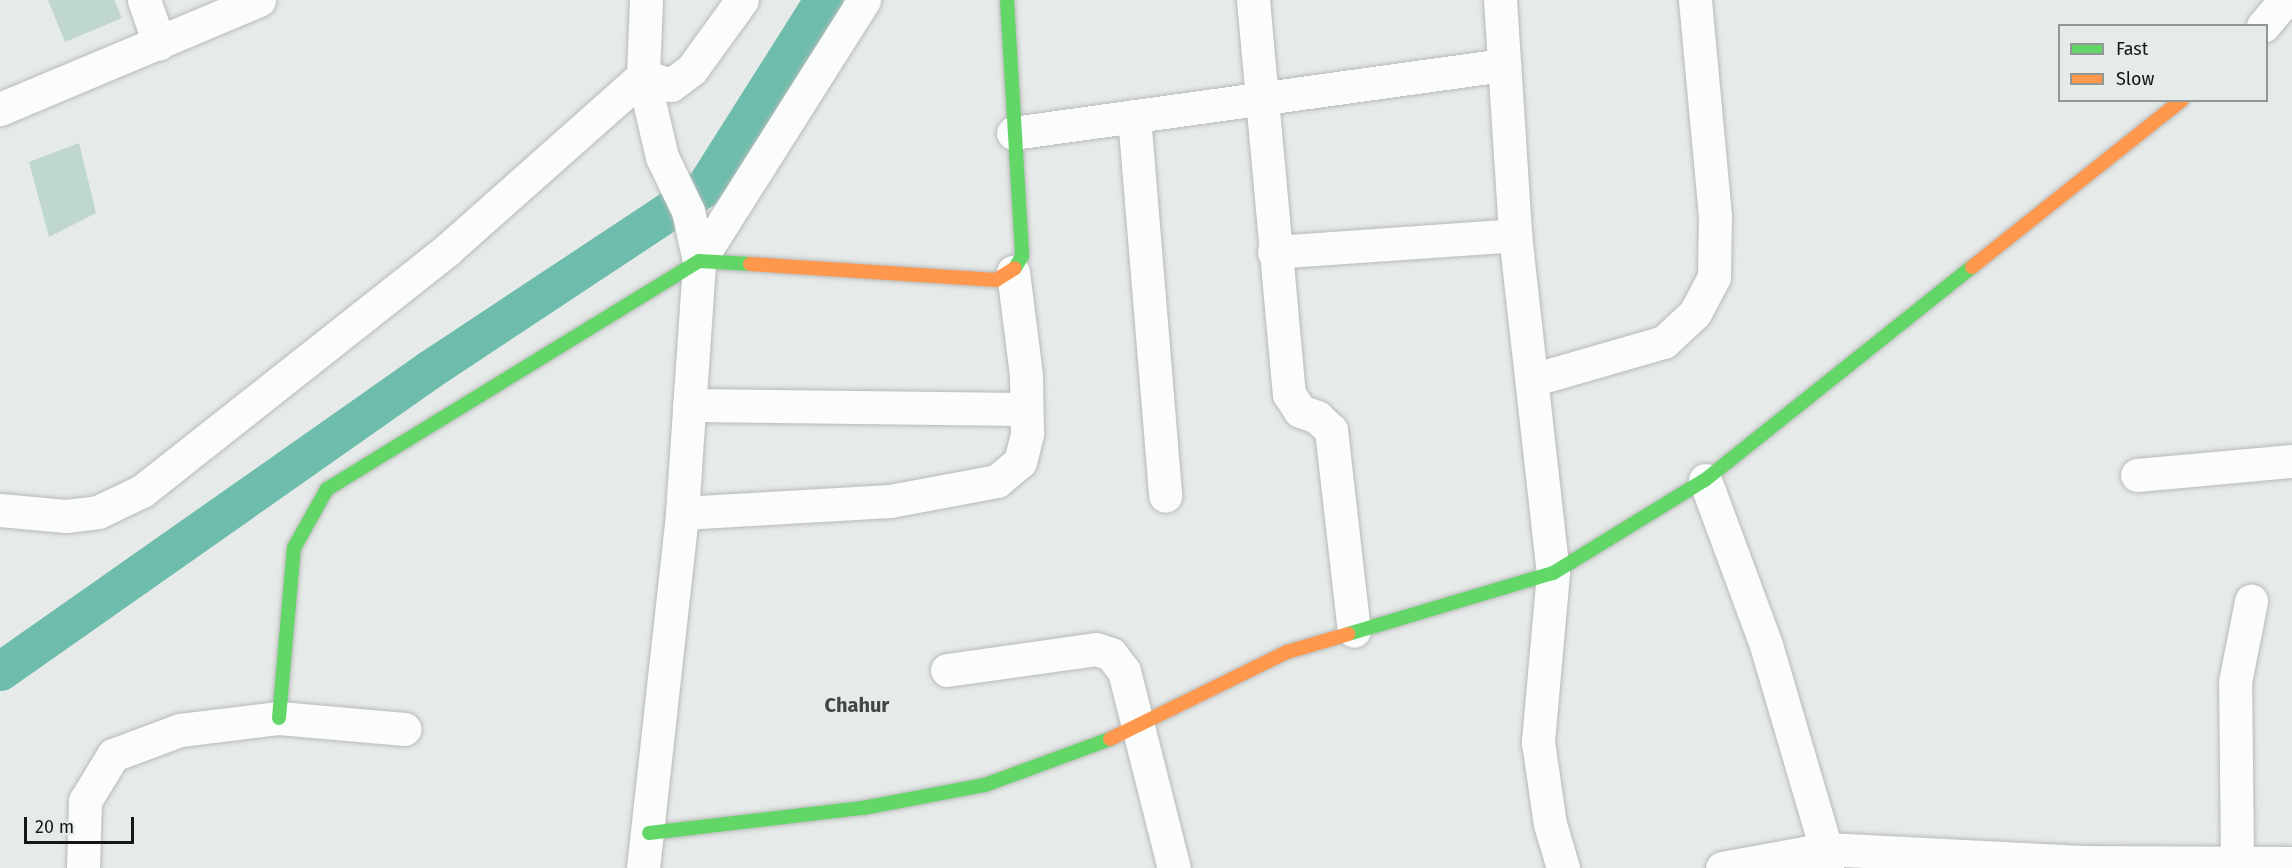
<!DOCTYPE html>
<html>
<head>
<meta charset="utf-8">
<style>
  body { margin:0 }
  #map { position:relative; width:2292px; height:868px; overflow:hidden; background:#e6eae8; font-family:"Fira Sans",sans-serif }
  div>[style] { position:absolute }
  .canal>* { height:39px; margin:-19.5px; padding:0 19.5px; transform-origin:19.5px; border-radius:19.5px; background:#6ebdac }
  .building>* { inset:0; background:#c0d7d0 }
  .roads { filter:drop-shadow(0 0 2px #b8bab9) drop-shadow(0 0 2px #b8bab9) }
  .street>* { height:33px; margin:-16.5px; padding:0 16.5px; transform-origin:16.5px; border-radius:16.5px; background:#fbfcfc }
  .fast>* { height:14px; margin:-7px; padding:0 7px; transform-origin:7px; border-radius:7px; background:#63d668 }
  .slow>* { height:14px; margin:-7px; padding:0 7px; transform-origin:7px; border-radius:7px; background:#ff974d }
  span { translate:-50% -50%; white-space:nowrap; text-align:center; line-height:1.15; -webkit-text-stroke:5px #e5ebe9; paint-order:stroke }
  .neighbourhood-label { font-size:20px; color:#414644; font-weight:700 }
  .legend { position:absolute; left:2058px; top:24px; width:210px; height:78px; box-sizing:border-box; background:#e5ebe9; border:2px solid #929695; margin:0; padding:8px 10px; list-style:none; font-size:18px; color:#151616 }
  .legend li { display:flex; align-items:center; gap:12px; height:30px }
  .legend b { width:30px; border:2px solid #929695 }
  .scale { position:absolute; left:24px; top:817px; width:110px; height:27px; box-sizing:border-box; border:3px solid #151616; border-top:0; padding-left:8px; font-size:18px; line-height:21px; white-space:nowrap; color:#151616; -webkit-text-stroke:4px #e5ebe9; paint-order:stroke }
</style>
</head>
<body>
<div id="map">
  <div class="canal">
    <i style="left:0;top:671px;width:525px;rotate:-35.08deg"></i>
    <i style="left:430px;top:369px;width:330px;rotate:-33.5deg"></i>
    <i style="left:705px;top:187px;width:221px;rotate:-57.7deg"></i>
  </div>
  <div class="building">
    <i style="clip-path:polygon(48px 0,114px 0,122px 18px,65px 42px)"></i>
    <i style="clip-path:polygon(79px 143px,96px 213px,49px 237px,29px 162px)"></i>
  </div>
  <div class="roads">
    <div class="street">
      <i style="left:144px;top:0;width:46px;rotate:70.8deg"></i>
      <i style="left:646px;top:0;width:76px;rotate:92.3deg"></i>
      <i style="left:643px;top:76px;width:83px;rotate:76.8deg"></i>
      <i style="left:662px;top:157px;width:60px;rotate:64.3deg"></i>
      <i style="left:688px;top:211px;width:51px;rotate:77.6deg"></i>
      <i style="left:1253px;top:0;width:396px;rotate:84.8deg"></i>
      <i style="left:1289px;top:394px;width:20px;rotate:57deg"></i>
      <i style="left:1300px;top:411px;width:18px;rotate:19deg"></i>
      <i style="left:1317px;top:417px;width:19px;rotate:43deg"></i>
      <i style="left:1331px;top:430px;width:202px;rotate:83.5deg"></i>
      <i style="left:1500px;top:0;width:235px;rotate:86.3deg"></i>
      <i style="left:1515px;top:235px;width:340px;rotate:83.6deg"></i>
      <i style="left:1553px;top:573px;width:170px;rotate:95.1deg"></i>
      <i style="left:1538px;top:742px;width:83px;rotate:81.7deg"></i>
      <i style="left:1550px;top:824px;width:46px;rotate:73.5deg"></i>
      <i style="left:2263px;top:26px;width:34px;rotate:-50deg"></i>
      <i style="left:0;top:109px;width:281px;rotate:-22.8deg"></i>
      <i style="left:1134px;top:116px;width:381px;rotate:85.3deg"></i>
      <i style="left:1013px;top:133px;width:496px;rotate:-7.9deg"></i>
      <i style="left:1274px;top:252px;width:242px;rotate:-4deg"></i>
      <i style="left:1532px;top:380px;width:137px;rotate:-16.1deg"></i>
      <i style="left:1664px;top:342px;width:42px;rotate:-43.1deg"></i>
      <i style="left:1695px;top:313px;width:41px;rotate:-62.2deg"></i>
      <i style="left:1714px;top:277px;width:61px;rotate:-89.1deg"></i>
      <i style="left:1715px;top:216px;width:217px;rotate:-95.3deg"></i>
      <i style="left:689px;top:405px;width:337px;rotate:0.7deg"></i>
      <i style="left:2137px;top:475px;width:156px;rotate:-5.2deg"></i>
      <i style="left:1705px;top:480px;width:176px;rotate:69.7deg"></i>
      <i style="left:1766px;top:645px;width:213px;rotate:73.6deg"></i>
      <i style="left:1826px;top:849px;width:19px;rotate:87deg"></i>
      <i style="left:0;top:510px;width:66px;rotate:5.2deg"></i>
      <i style="left:66px;top:516px;width:32px;rotate:-7deg"></i>
      <i style="left:98px;top:512px;width:49px;rotate:-25.5deg"></i>
      <i style="left:142px;top:491px;width:389px;rotate:-38.3deg"></i>
      <i style="left:447px;top:250px;width:262px;rotate:-41.6deg"></i>
      <i style="left:643px;top:76px;width:29px;rotate:18deg"></i>
      <i style="left:671px;top:85px;width:26px;rotate:-37deg"></i>
      <i style="left:692px;top:69px;width:85px;rotate:-54.1deg"></i>
      <i style="left:682px;top:513px;width:208px;rotate:-3.3deg"></i>
      <i style="left:890px;top:501px;width:109px;rotate:-10.6deg"></i>
      <i style="left:997px;top:481px;width:30px;rotate:-40deg"></i>
      <i style="left:1020px;top:462px;width:30px;rotate:-76deg"></i>
      <i style="left:1027px;top:433px;width:58px;rotate:-91deg"></i>
      <i style="left:1026px;top:375px;width:104px;rotate:-97.2deg"></i>
      <i style="left:947px;top:670px;width:150px;rotate:-8deg"></i>
      <i style="left:1096px;top:649px;width:16px;rotate:18deg"></i>
      <i style="left:1111px;top:654px;width:21px;rotate:53deg"></i>
      <i style="left:1124px;top:671px;width:203px;rotate:75.8deg"></i>
      <i style="left:2237px;top:861px;width:179px;rotate:-90.6deg"></i>
      <i style="left:2235px;top:682px;width:83px;rotate:-78.8deg"></i>
      <i style="left:83px;top:868px;width:67px;rotate:-88.3deg"></i>
      <i style="left:85px;top:801px;width:54px;rotate:-58.7deg"></i>
      <i style="left:113px;top:755px;width:72px;rotate:-20.5deg"></i>
      <i style="left:180px;top:730px;width:100px;rotate:-6.9deg"></i>
      <i style="left:279px;top:718px;width:126px;rotate:5deg"></i>
      <i style="left:643px;top:868px;width:357px;rotate:-83.7deg"></i>
      <i style="left:682px;top:513px;width:253px;rotate:-86.1deg"></i>
      <i style="left:699px;top:261px;width:309px;rotate:-57.7deg"></i>
      <i style="left:1722px;top:868px;width:106px;rotate:-10.4deg"></i>
      <i style="left:1826px;top:849px;width:256px;rotate:2.9deg"></i>
      <i style="left:2082px;top:862px;width:210px;rotate:0.3deg"></i>
    </div>
    <div class="fast">
      <i style="left:1007px;top:0;width:256px;rotate:86.6deg"></i>
      <i style="left:1022px;top:256px;width:14px;rotate:120deg"></i>
      <i style="left:1348px;top:634px;width:214px;rotate:-16.6deg"></i>
      <i style="left:1553px;top:573px;width:178px;rotate:-31.5deg"></i>
      <i style="left:1705px;top:480px;width:342px;rotate:-38.6deg"></i>
      <i style="left:279px;top:718px;width:171px;rotate:-85deg"></i>
      <i style="left:294px;top:548px;width:68px;rotate:-60.8deg"></i>
      <i style="left:327px;top:489px;width:436px;rotate:-31.5deg"></i>
      <i style="left:699px;top:261px;width:51px;rotate:3.4deg"></i>
      <i style="left:649px;top:833px;width:215px;rotate:-6.7deg"></i>
      <i style="left:863px;top:808px;width:124px;rotate:-10.7deg"></i>
      <i style="left:985px;top:785px;width:133px;rotate:-20.2deg"></i>
    </div>
    <div class="slow">
      <i style="left:750px;top:264px;width:247px;rotate:3.7deg"></i>
      <i style="left:996px;top:280px;width:22px;rotate:-32deg"></i>
      <i style="left:1972px;top:267px;width:268px;rotate:-38.5deg"></i>
      <i style="left:1110px;top:739px;width:197px;rotate:-26.2deg"></i>
      <i style="left:1287px;top:652px;width:64px;rotate:-16.4deg"></i>
    </div>
  </div>
  <div class="neighbourhood-label">
    <span style="left:857px;top:705px">Chahur</span>
  </div>
  <ul class="legend">
  <li><b style="height:8px;background:#63d668"></b>Fast</li>
  <li><b style="height:8px;background:#ff974d"></b>Slow</li>
  </ul>
  <div class="scale">20 m</div>
</div>
</body>
</html>
